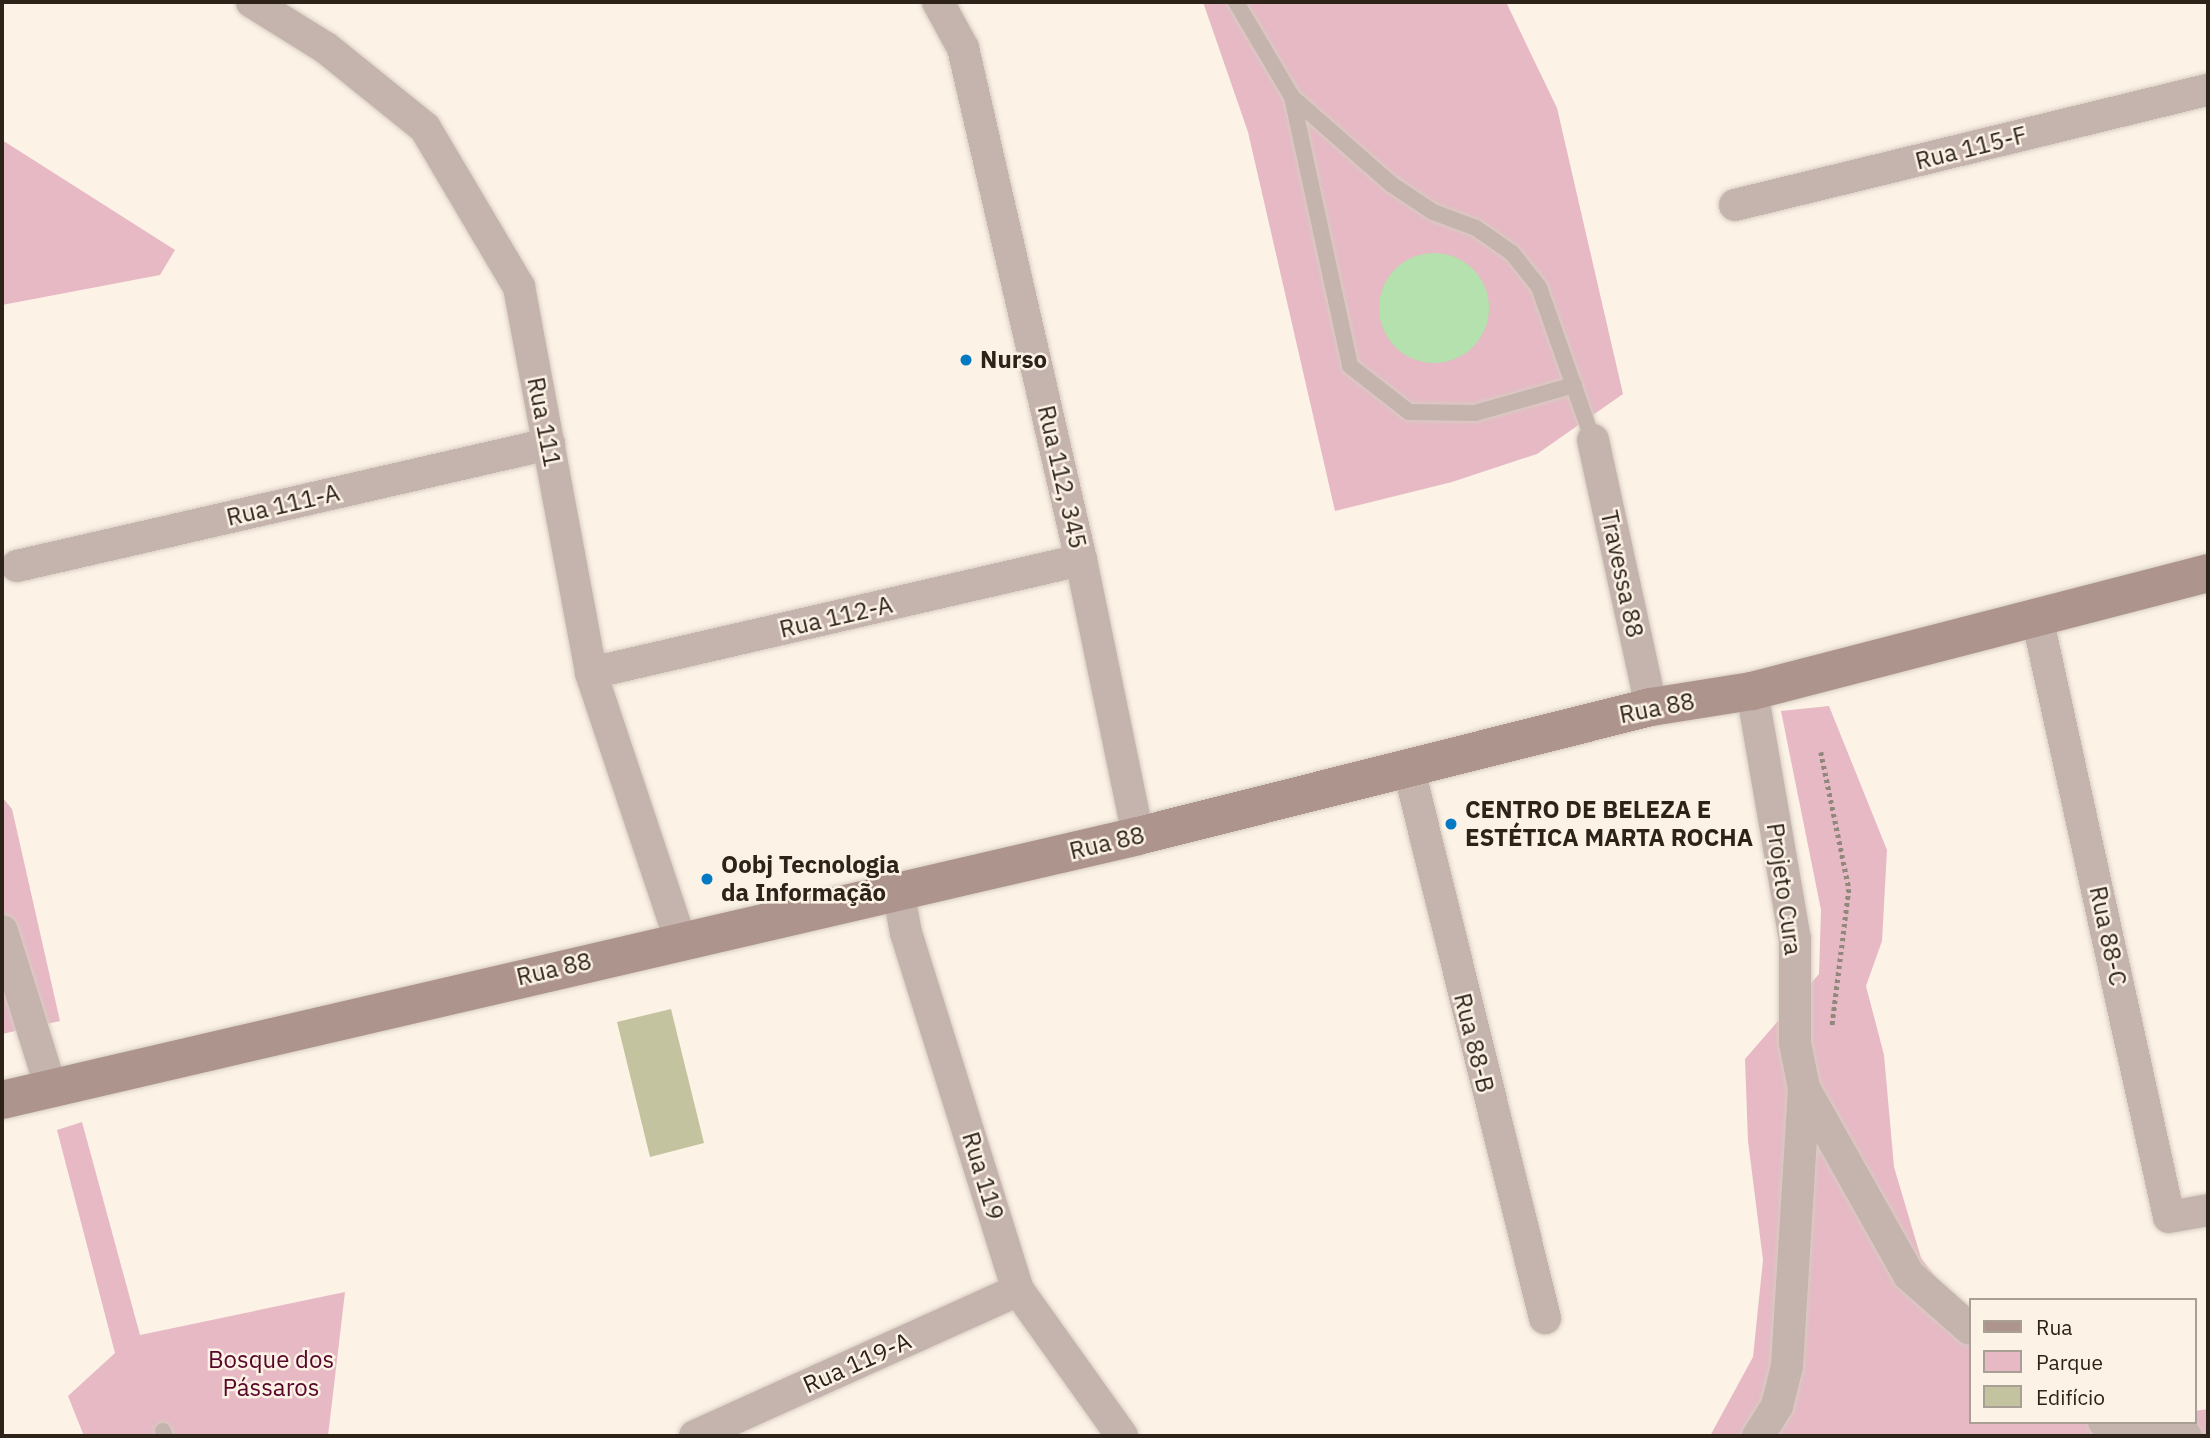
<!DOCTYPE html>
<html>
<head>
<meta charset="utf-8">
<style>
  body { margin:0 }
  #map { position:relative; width:2210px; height:1438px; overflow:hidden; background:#fcf2e6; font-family:"IBM Plex Sans",sans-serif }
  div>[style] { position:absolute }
  .green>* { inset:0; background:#e6b9c5 }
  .water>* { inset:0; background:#b4e1ad }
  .round { border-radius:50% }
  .building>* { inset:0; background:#c4c3a0 }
  .path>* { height:4.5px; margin-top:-2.25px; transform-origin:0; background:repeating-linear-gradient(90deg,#91877b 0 3.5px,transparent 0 7px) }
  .roads { filter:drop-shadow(0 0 2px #d7cdc1) drop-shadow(0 0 2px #d7cdc1) }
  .service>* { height:16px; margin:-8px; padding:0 8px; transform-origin:8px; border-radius:8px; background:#c5b3ae }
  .minor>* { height:32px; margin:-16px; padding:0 16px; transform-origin:16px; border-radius:16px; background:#c5b3ae }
  .secondary>* { height:38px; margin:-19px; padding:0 19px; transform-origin:19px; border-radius:19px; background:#ad948c }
  .dots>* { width:19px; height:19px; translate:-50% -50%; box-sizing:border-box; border:4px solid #fcf2e6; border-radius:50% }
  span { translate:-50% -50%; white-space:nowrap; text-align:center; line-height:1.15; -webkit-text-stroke:5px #fcf2e6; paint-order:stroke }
  .street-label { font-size:24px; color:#2d2318 }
  .poi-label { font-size:24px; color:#2d2318; font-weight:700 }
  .left { translate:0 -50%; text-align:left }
  .park-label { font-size:24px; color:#58062a }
  .frame { position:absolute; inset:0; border:4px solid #2d2318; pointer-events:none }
  .legend { position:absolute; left:1969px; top:1298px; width:228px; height:126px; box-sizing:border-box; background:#fcf2e6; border:2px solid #a99f94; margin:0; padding:9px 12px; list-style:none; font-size:21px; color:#2d2318 }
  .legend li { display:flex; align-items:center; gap:14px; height:35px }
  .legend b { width:35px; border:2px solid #a99f94 }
</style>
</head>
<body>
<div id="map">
  <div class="green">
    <i style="clip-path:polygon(1203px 2px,1506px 2px,1557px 108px,1623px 394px,1537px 454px,1452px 482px,1335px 511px,1248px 132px)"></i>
    <i style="clip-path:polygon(2px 140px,175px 250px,160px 275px,2px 305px)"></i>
    <i style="clip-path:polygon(1829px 706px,1887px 850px,1882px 941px,1866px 986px,1884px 1055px,1894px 1167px,1921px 1258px,1970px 1324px,1970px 1422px,2194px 1422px,2194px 1411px,2208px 1409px,2208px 1436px,1710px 1436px,1753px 1357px,1763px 1260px,1748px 1141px,1745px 1059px,1819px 974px,1821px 910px,1781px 711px)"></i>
    <i style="clip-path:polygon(2px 797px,12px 809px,60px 1021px,2px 1034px)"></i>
    <i style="clip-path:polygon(82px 1122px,140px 1335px,345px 1292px,328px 1436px,84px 1436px,68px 1396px,115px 1353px,57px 1130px)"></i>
  </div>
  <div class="water">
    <i class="round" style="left:1379px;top:253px;width:110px;height:110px"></i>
  </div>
  <div class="building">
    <i style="clip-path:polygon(671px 1009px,704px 1143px,650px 1157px,617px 1022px)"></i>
  </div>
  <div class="path">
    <i style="left:1821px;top:752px;width:140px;rotate:78.4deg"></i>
    <i style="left:1849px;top:889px;width:139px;rotate:97deg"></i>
  </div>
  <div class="roads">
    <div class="service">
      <i style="left:1236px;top:2px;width:110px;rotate:59.5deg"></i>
      <i style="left:1292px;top:97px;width:132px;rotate:41.3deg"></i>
      <i style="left:1391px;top:184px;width:50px;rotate:33.7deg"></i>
      <i style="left:1433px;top:212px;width:46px;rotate:20.4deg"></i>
      <i style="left:1476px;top:228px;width:44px;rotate:34.8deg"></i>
      <i style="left:1512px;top:253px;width:43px;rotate:51.5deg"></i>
      <i style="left:1539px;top:287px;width:162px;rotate:70.6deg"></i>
      <i style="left:1292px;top:97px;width:275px;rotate:77.8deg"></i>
      <i style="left:1350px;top:366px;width:75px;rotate:37.9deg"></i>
      <i style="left:1409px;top:412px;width:66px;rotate:0.9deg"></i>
      <i style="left:1475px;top:413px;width:103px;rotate:-15.8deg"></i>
      <i style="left:163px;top:1431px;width:5px;rotate:68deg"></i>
    </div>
    <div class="minor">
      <i style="left:252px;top:2px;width:87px;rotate:31.9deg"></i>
      <i style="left:326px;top:48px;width:127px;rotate:38.9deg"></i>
      <i style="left:425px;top:128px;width:185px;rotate:59.4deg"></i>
      <i style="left:519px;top:287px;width:393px;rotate:79.4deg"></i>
      <i style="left:591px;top:673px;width:280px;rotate:71.5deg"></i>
      <i style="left:938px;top:2px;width:52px;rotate:61.5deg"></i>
      <i style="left:963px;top:48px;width:525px;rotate:77.02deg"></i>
      <i style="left:1081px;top:560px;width:282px;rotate:78.3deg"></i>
      <i style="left:1735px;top:205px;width:487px;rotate:-13.7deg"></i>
      <i style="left:1593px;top:440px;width:273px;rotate:77.7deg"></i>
      <i style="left:17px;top:566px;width:546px;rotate:-12.92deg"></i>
      <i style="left:2037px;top:617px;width:614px;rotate:77.59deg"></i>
      <i style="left:2169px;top:1217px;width:40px;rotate:-10deg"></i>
      <i style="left:591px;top:673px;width:503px;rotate:-12.99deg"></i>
      <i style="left:1752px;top:691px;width:252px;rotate:80.2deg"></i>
      <i style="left:1795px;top:939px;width:104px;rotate:90deg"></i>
      <i style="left:1795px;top:1043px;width:46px;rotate:78.7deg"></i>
      <i style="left:1804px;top:1088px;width:279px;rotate:93.5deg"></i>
      <i style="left:1787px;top:1366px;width:41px;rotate:104deg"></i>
      <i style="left:1777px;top:1406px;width:36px;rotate:122deg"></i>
      <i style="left:1408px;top:766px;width:569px;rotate:76.06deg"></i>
      <i style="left:898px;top:890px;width:44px;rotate:79.5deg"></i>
      <i style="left:906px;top:933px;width:374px;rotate:72.6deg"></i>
      <i style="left:1018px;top:1290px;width:179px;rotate:54.5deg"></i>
      <i style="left:2px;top:931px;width:164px;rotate:72.7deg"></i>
      <i style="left:1804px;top:1088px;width:214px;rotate:60.7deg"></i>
      <i style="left:1909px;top:1275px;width:81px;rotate:41.5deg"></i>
      <i style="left:2104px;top:1422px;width:83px;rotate:9.7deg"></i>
      <i style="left:695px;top:1436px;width:354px;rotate:-24.3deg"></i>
    </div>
    <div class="secondary">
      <i style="left:2px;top:1100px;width:1166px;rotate:-13.08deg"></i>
      <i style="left:1138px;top:836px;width:529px;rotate:-14.12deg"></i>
      <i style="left:1651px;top:707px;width:102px;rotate:-9deg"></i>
      <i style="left:1752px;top:691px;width:471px;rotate:-14.5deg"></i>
    </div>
  </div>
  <div class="dots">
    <i style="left:966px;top:360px;background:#047ac3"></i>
    <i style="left:1451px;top:824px;background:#047ac3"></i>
    <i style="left:707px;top:879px;background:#047ac3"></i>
  </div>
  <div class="street-label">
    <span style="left:1971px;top:148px;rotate:-14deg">Rua 115-F</span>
    <span style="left:544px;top:422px;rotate:79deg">Rua 111</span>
    <span style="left:1062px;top:477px;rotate:77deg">Rua 112, 345</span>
    <span style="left:283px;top:505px;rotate:-13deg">Rua 111-A</span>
    <span style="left:1622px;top:574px;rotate:78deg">Travessa 88</span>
    <span style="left:836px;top:617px;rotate:-13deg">Rua 112-A</span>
    <span style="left:1657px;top:708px;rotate:-11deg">Rua 88</span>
    <span style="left:1107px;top:843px;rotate:-13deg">Rua 88</span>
    <span style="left:1784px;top:889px;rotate:82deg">Projeto Cura</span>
    <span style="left:2108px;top:936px;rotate:78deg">Rua 88-C</span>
    <span style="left:554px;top:969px;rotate:-13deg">Rua 88</span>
    <span style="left:1474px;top:1043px;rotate:76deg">Rua 88-B</span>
    <span style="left:983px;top:1176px;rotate:73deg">Rua 119</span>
    <span style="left:857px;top:1363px;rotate:-24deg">Rua 119-A</span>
  </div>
  <div class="poi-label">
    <span class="left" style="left:980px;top:360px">Nurso</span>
    <span class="left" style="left:1465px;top:824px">CENTRO DE BELEZA E<br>ESTÉTICA MARTA ROCHA</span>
    <span class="left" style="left:721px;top:879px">Oobj Tecnologia<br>da Informação</span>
  </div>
  <div class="park-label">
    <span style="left:271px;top:1374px">Bosque dos<br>Pássaros</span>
  </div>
  <div class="frame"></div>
  <ul class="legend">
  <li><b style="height:9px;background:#ad948c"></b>Rua</li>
  <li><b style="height:19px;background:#e6b9c5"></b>Parque</li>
  <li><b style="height:19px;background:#c4c3a0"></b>Edifício</li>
  </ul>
</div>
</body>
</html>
